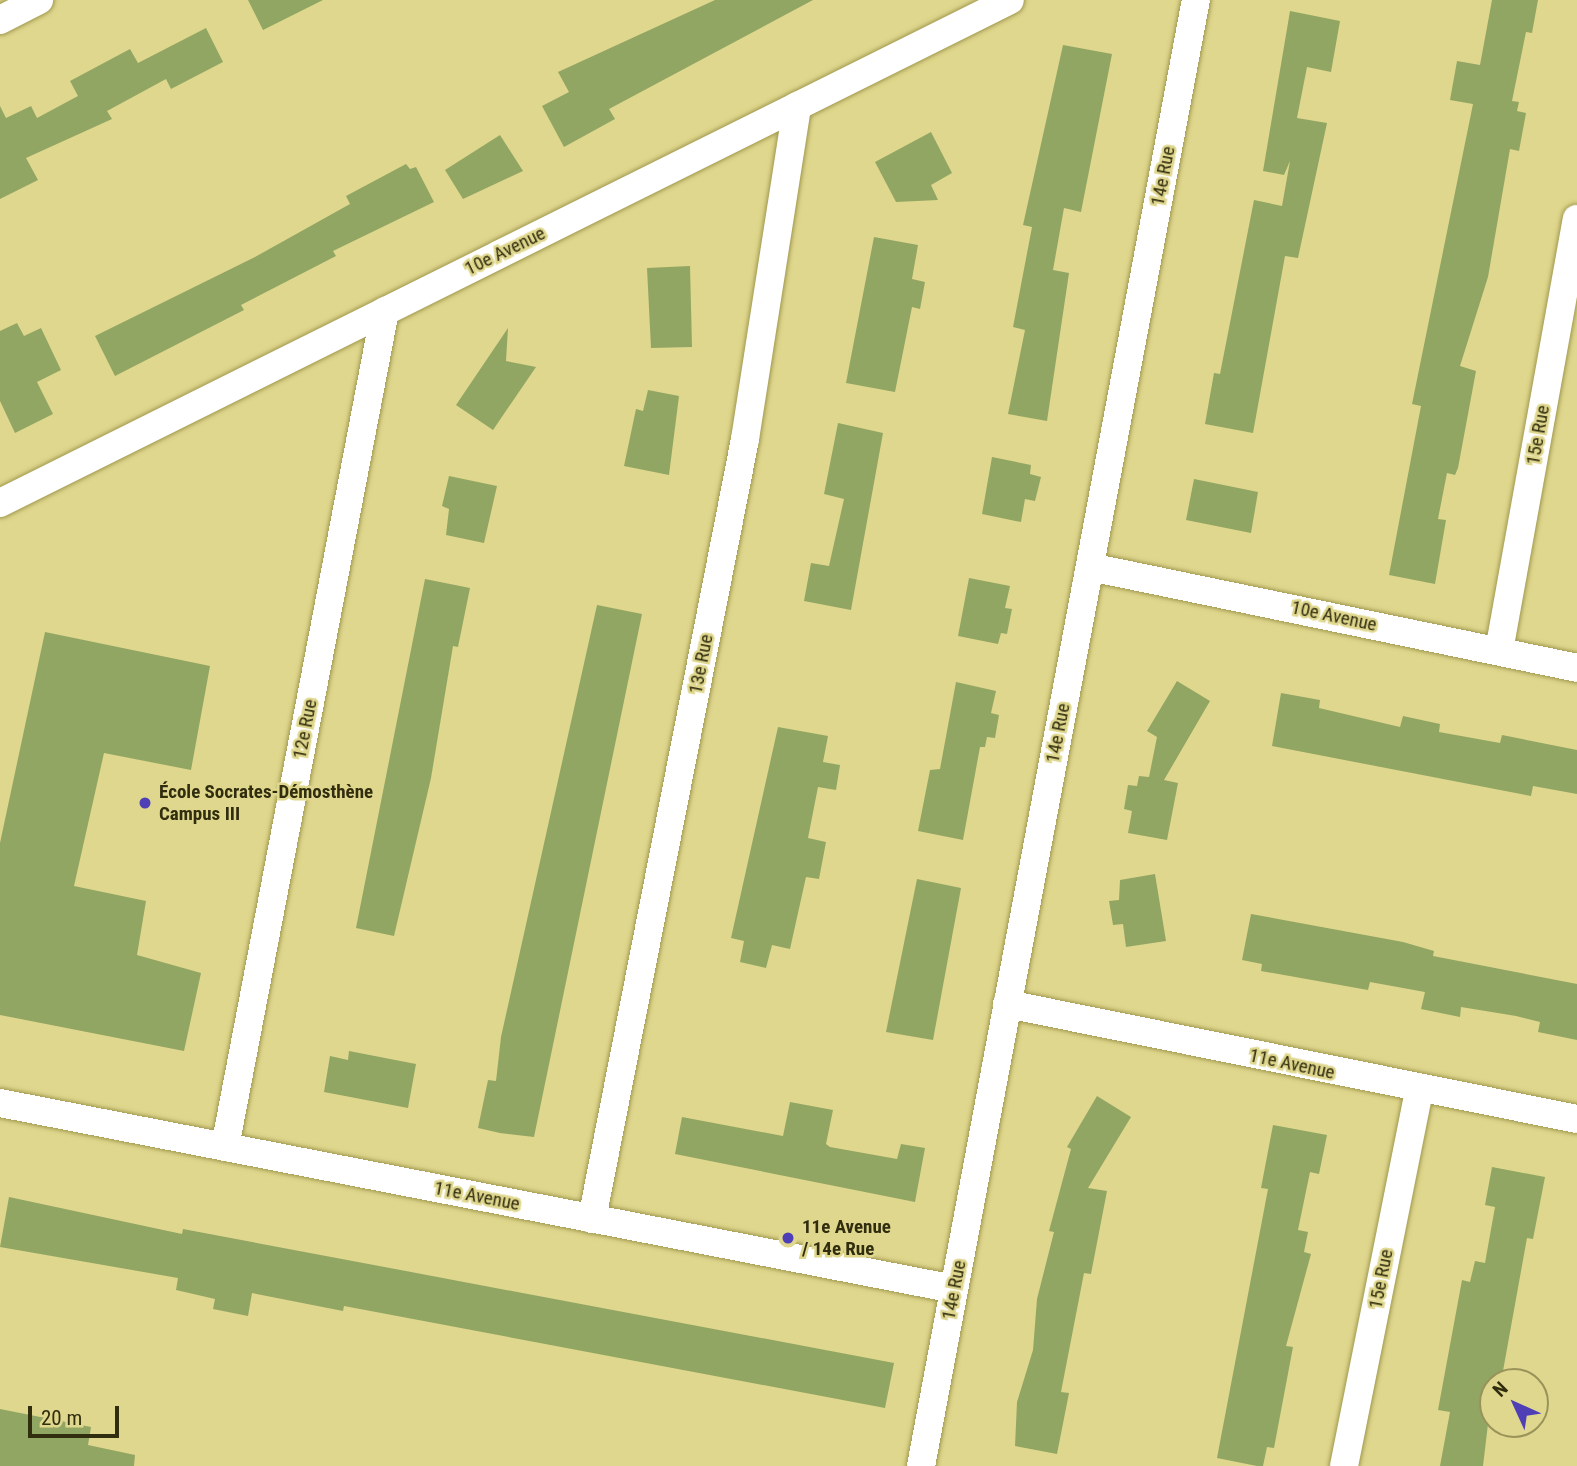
<!DOCTYPE html>
<html>
<head>
<meta charset="utf-8">
<style>
  body { margin:0 }
  #map { position:relative; width:1577px; height:1466px; overflow:hidden; background:#dfd78d; font-family:"Roboto Condensed",sans-serif }
  div>[style] { position:absolute }
  .building>* { inset:0; background:#92a663 }
  .roads { filter:drop-shadow(0 0 2px #a0984f) drop-shadow(0 0 2px #a0984f) }
  .minor>* { height:28px; margin:-14px; padding:0 14px; transform-origin:14px; border-radius:14px; background:#fff }
  .dots>* { width:19px; height:19px; translate:-50% -50%; box-sizing:border-box; border:4px solid #dfd78d; border-radius:50% }
  span { translate:-50% -50%; white-space:nowrap; text-align:center; line-height:1.15; -webkit-text-stroke:5px #dfd78d; paint-order:stroke }
  .street-label { font-size:19px; color:#312d0f }
  .poi-label { font-size:19px; color:#312d0f; font-weight:700 }
  .left { translate:0 -50%; text-align:left }
  .north { position:absolute; left:1479px; top:1368px; width:70px; height:70px; box-sizing:border-box; background:#dfd78d; border:2px solid #99935b; border-radius:50%; rotate:315deg; font-size:19px; font-weight:700; line-height:28px; text-align:center; color:#312d0f }
  .north::after { content:''; display:block; margin:auto; width:24px; height:32px; background:#4f3fb7; clip-path:polygon(50% 0,100% 100%,50% 72%,0 100%) }
  .scale { position:absolute; left:28px; top:1406px; width:91px; height:32px; box-sizing:border-box; border:4px solid #312d0f; border-top:0; padding-left:9px; font-size:21px; line-height:24px; white-space:nowrap; color:#312d0f; -webkit-text-stroke:5px #dfd78d; paint-order:stroke }
</style>
</head>
<body>
<div id="map">
  <div class="building">
    <i style="clip-path:polygon(248px 0,323px 0,263px 30px)"></i>
    <i style="clip-path:polygon(715px 0,813px 0,609px 109px,615px 119px,564px 147px,542px 106px,569px 92px,558px 72px)"></i>
    <i style="clip-path:polygon(1492px 0,1538px 0,1532px 33px,1526px 32px,1512px 101px,1519px 102px,1517px 111px,1526px 113px,1519px 151px,1510px 149px,1488px 277px,1460px 366px,1476px 371px,1458px 468px,1455px 475px,1447px 473px,1438px 519px,1446px 520px,1435px 584px,1389px 575px,1421px 406px,1412px 404px,1473px 104px,1450px 100px,1457px 61px,1480px 65px)"></i>
    <i style="clip-path:polygon(1290px 11px,1340px 21px,1331px 72px,1307px 67px,1297px 118px,1327px 123px,1298px 258px,1285px 256px,1253px 433px,1205px 424px,1214px 373px,1220px 374px,1254px 200px,1282px 206px,1290px 161px,1284px 175px,1263px 171px)"></i>
    <i style="clip-path:polygon(206px 28px,223px 62px,171px 89px,166px 79px,107px 111px,112px 119px,26px 158px,38px 180px,0 199px,0 106px,6px 118px,31px 106px,37px 118px,78px 96px,70px 81px,130px 49px,138px 63px)"></i>
    <i style="clip-path:polygon(1063px 45px,1112px 54px,1081px 212px,1064px 208px,1053px 270px,1069px 273px,1047px 421px,1008px 414px,1025px 330px,1013px 327px,1032px 227px,1023px 225px)"></i>
    <i style="clip-path:polygon(931px 132px,952px 173px,931px 185px,938px 200px,896px 202px,875px 162px)"></i>
    <i style="clip-path:polygon(500px 135px,523px 171px,463px 199px,445px 170px)"></i>
    <i style="clip-path:polygon(406px 164px,410px 169px,416px 167px,434px 202px,333px 251px,336px 256px,241px 305px,244px 310px,115px 376px,95px 336px,255px 257px,350px 204px,346px 196px)"></i>
    <i style="clip-path:polygon(874px 237px,918px 245px,912px 279px,925px 282px,920px 309px,912px 307px,895px 392px,846px 383px)"></i>
    <i style="clip-path:polygon(690px 266px,692px 347px,651px 348px,647px 268px)"></i>
    <i style="clip-path:polygon(17px 323px,24px 336px,41px 328px,61px 370px,37px 382px,53px 414px,15px 433px,0 401px,0 331px)"></i>
    <i style="clip-path:polygon(508px 328px,506px 361px,536px 367px,493px 430px,456px 405px)"></i>
    <i style="clip-path:polygon(648px 390px,679px 396px,669px 475px,624px 466px,636px 409px,643px 411px)"></i>
    <i style="clip-path:polygon(838px 423px,883px 433px,851px 610px,804px 601px,811px 563px,829px 566px,844px 499px,824px 494px)"></i>
    <i style="clip-path:polygon(992px 457px,1031px 465px,1030px 474px,1041px 477px,1035px 501px,1025px 499px,1021px 522px,982px 514px)"></i>
    <i style="clip-path:polygon(449px 476px,497px 486px,484px 543px,446px 535px,449px 509px,442px 506px)"></i>
    <i style="clip-path:polygon(1194px 479px,1258px 492px,1251px 533px,1186px 520px)"></i>
    <i style="clip-path:polygon(969px 578px,1010px 586px,1005px 608px,1012px 609px,1007px 634px,1001px 633px,998px 644px,958px 636px)"></i>
    <i style="clip-path:polygon(425px 579px,470px 588px,458px 647px,453px 646px,431px 778px,394px 936px,356px 928px)"></i>
    <i style="clip-path:polygon(597px 605px,642px 614px,534px 1137px,500px 1133px,478px 1128px,488px 1080px,496px 1081px,501px 1037px)"></i>
    <i style="clip-path:polygon(45px 632px,210px 666px,191px 770px,104px 753px,74px 886px,146px 901px,137px 955px,201px 973px,184px 1051px,0 1015px,0 843px)"></i>
    <i style="clip-path:polygon(1177px 681px,1210px 701px,1164px 780px,1178px 783px,1167px 840px,1128px 833px,1132px 811px,1124px 809px,1128px 785px,1137px 786px,1139px 776px,1149px 777px,1157px 737px,1147px 731px)"></i>
    <i style="clip-path:polygon(956px 682px,996px 691px,991px 713px,999px 715px,995px 738px,987px 737px,985px 747px,980px 747px,963px 840px,918px 831px,930px 770px,940px 769px)"></i>
    <i style="clip-path:polygon(1281px 693px,1320px 700px,1319px 708px,1400px 727px,1403px 716px,1440px 724px,1439px 732px,1500px 743px,1502px 735px,1577px 750px,1577px 794px,1533px 786px,1531px 796px,1272px 746px)"></i>
    <i style="clip-path:polygon(778px 727px,828px 736px,823px 762px,840px 765px,836px 790px,818px 787px,808px 838px,826px 842px,819px 879px,806px 877px,790px 949px,772px 945px,766px 968px,740px 962px,744px 941px,731px 938px)"></i>
    <i style="clip-path:polygon(1155px 874px,1166px 941px,1126px 947px,1123px 924px,1113px 925px,1109px 901px,1119px 900px,1120px 880px)"></i>
    <i style="clip-path:polygon(917px 879px,961px 888px,933px 1040px,886px 1032px)"></i>
    <i style="clip-path:polygon(1251px 914px,1403px 942px,1434px 951px,1433px 956px,1577px 984px,1577px 1040px,1538px 1032px,1540px 1022px,1516px 1016px,1461px 1007px,1460px 1017px,1421px 1009px,1425px 992px,1370px 982px,1368px 990px,1261px 971px,1262px 964px,1242px 960px)"></i>
    <i style="clip-path:polygon(349px 1051px,416px 1064px,408px 1108px,324px 1092px,330px 1056px,348px 1060px)"></i>
    <i style="clip-path:polygon(1097px 1096px,1131px 1117px,1088px 1188px,1107px 1191px,1091px 1274px,1084px 1273px,1061px 1392px,1069px 1393px,1057px 1454px,1015px 1446px,1017px 1402px,1033px 1350px,1037px 1299px,1054px 1232px,1049px 1231px,1071px 1149px,1067px 1147px)"></i>
    <i style="clip-path:polygon(790px 1102px,833px 1110px,826px 1144px,830px 1147px,897px 1159px,901px 1144px,925px 1148px,915px 1202px,675px 1154px,682px 1117px,783px 1136px)"></i>
    <i style="clip-path:polygon(1273px 1125px,1327px 1135px,1319px 1174px,1310px 1172px,1298px 1230px,1308px 1232px,1304px 1252px,1311px 1254px,1286px 1346px,1293px 1347px,1274px 1448px,1267px 1447px,1263px 1466px,1257px 1466px,1217px 1458px,1268px 1189px,1261px 1188px)"></i>
    <i style="clip-path:polygon(1492px 1167px,1545px 1177px,1533px 1239px,1527px 1238px,1501px 1382px,1493px 1382px,1483px 1466px,1440px 1466px,1450px 1412px,1438px 1410px,1462px 1280px,1470px 1282px,1475px 1261px,1485px 1263px,1495px 1207px,1485px 1205px)"></i>
    <i style="clip-path:polygon(9px 1197px,182px 1234px,183px 1229px,894px 1363px,885px 1408px,344px 1306px,343px 1311px,252px 1293px,248px 1316px,213px 1309px,215px 1299px,176px 1290px,178px 1278px,0 1247px)"></i>
    <i style="clip-path:polygon(0 1409px,91px 1427px,88px 1445px,135px 1455px,134px 1466px,0 1466px)"></i>
  </div>
  <div class="roads">
    <div class="minor">
      <i style="left:0;top:20px;width:44px;rotate:-27.1deg"></i>
      <i style="left:0;top:503px;width:1128px;rotate:-26.47deg"></i>
      <i style="left:1090px;top:567px;width:497px;rotate:11.7deg"></i>
      <i style="left:1499px;top:651px;width:439px;rotate:-79.8deg"></i>
      <i style="left:1007px;top:1004px;width:581px;rotate:11.41deg"></i>
      <i style="left:0;top:1103px;width:972px;rotate:11.03deg"></i>
      <i style="left:225px;top:1147px;width:851px;rotate:-79.17deg"></i>
      <i style="left:592px;top:1219px;width:795px;rotate:-78.9deg"></i>
      <i style="left:745px;top:439px;width:337px;rotate:-81.1deg"></i>
      <i style="left:921px;top:1466px;width:1492px;rotate:-79.38deg"></i>
      <i style="left:1344px;top:1466px;width:382px;rotate:-78.7deg"></i>
    </div>
  </div>
  <div class="dots">
    <i style="left:145px;top:803px;background:#4f3fb7"></i>
    <i style="left:788px;top:1238px;background:#4f3fb7"></i>
  </div>
  <div class="street-label">
    <span style="left:1163px;top:176px;rotate:-79deg">14e Rue</span>
    <span style="left:505px;top:251px;rotate:-26deg">10e Avenue</span>
    <span style="left:1538px;top:435px;rotate:-80deg">15e Rue</span>
    <span style="left:1334px;top:616px;rotate:12deg">10e Avenue</span>
    <span style="left:701px;top:664px;rotate:-79deg">13e Rue</span>
    <span style="left:305px;top:729px;rotate:-79deg">12e Rue</span>
    <span style="left:1058px;top:733px;rotate:-79deg">14e Rue</span>
    <span style="left:1292px;top:1064px;rotate:12deg">11e Avenue</span>
    <span style="left:477px;top:1196px;rotate:11deg">11e Avenue</span>
    <span style="left:1381px;top:1279px;rotate:-79deg">15e Rue</span>
    <span style="left:954px;top:1290px;rotate:-79deg">14e Rue</span>
  </div>
  <div class="poi-label">
    <span class="left" style="left:159px;top:803px">École Socrates-Démosthène<br>Campus III</span>
    <span class="left" style="left:802px;top:1238px">11e Avenue<br>/ 14e Rue</span>
  </div>
  <div class="north">N</div>
  <div class="scale">20 m</div>
</div>
</body>
</html>
